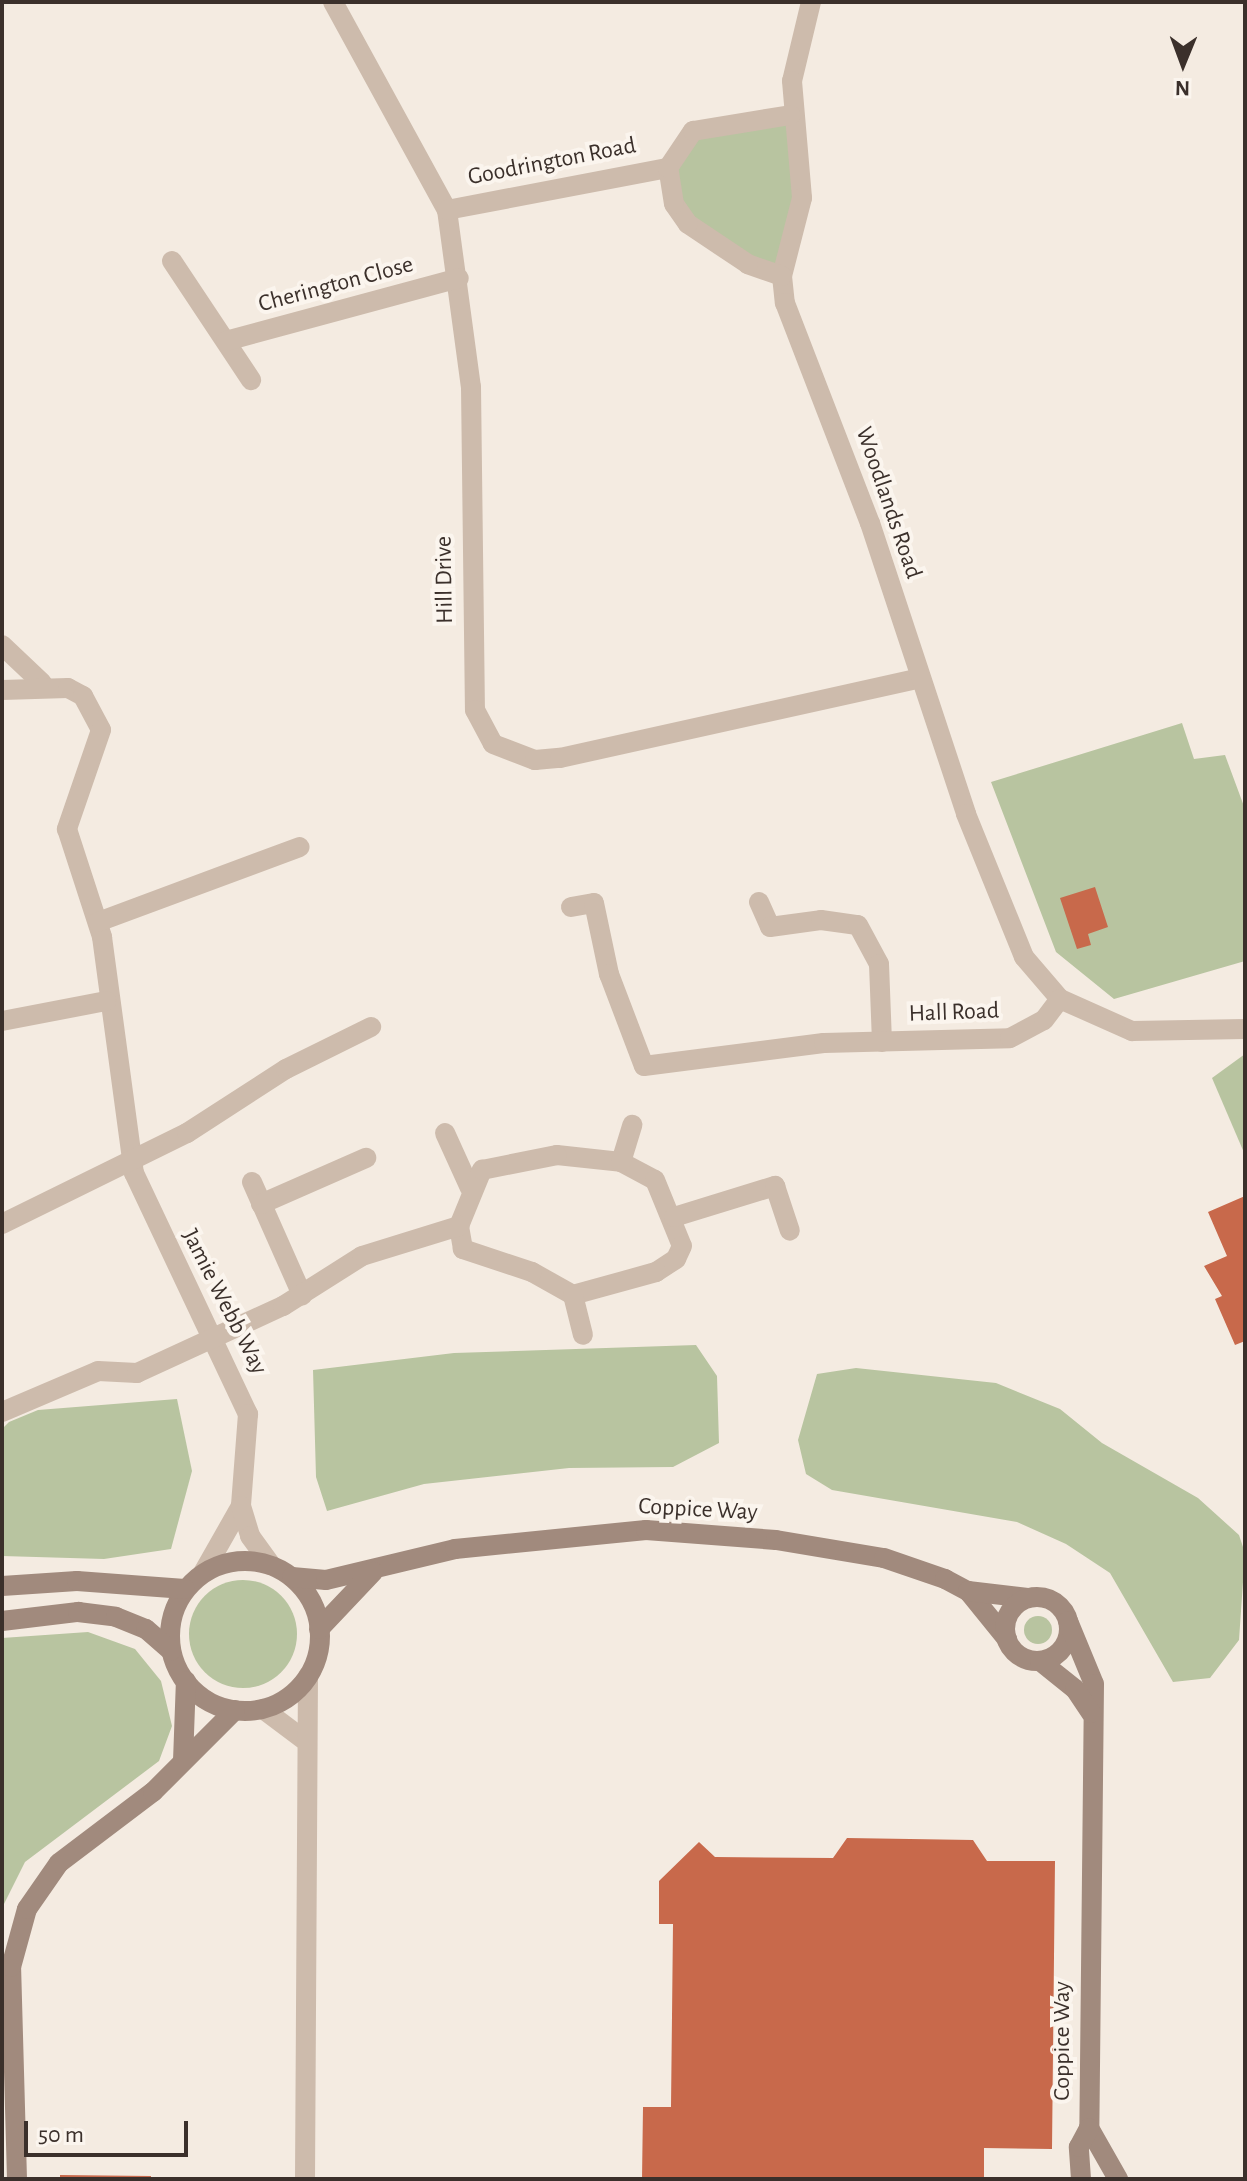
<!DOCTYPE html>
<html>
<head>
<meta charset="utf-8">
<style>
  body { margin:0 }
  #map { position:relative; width:1247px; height:2181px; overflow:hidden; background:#f4ebe1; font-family:"Alegreya Sans",sans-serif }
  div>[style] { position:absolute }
  .green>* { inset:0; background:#b8c4a0 }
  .round { border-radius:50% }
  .building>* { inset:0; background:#c8694b }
  .street>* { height:20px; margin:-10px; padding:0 10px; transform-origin:10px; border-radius:10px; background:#cdbbac }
  .secondary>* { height:20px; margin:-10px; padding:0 10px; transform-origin:10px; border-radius:10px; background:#a18a7d }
  .secondary>.ring { margin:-10px; padding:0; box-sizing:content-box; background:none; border:20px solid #a18a7d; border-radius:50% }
  span { translate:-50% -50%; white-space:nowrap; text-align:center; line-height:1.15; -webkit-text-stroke:8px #fbf5ee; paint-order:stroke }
  .street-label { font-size:24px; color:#3b302b }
  .frame { position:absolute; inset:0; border:4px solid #3b302b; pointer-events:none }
  .north { position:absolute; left:1143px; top:24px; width:80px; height:80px; -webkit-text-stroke:6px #fbf5ee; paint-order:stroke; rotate:181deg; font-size:22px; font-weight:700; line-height:32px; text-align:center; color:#3b302b }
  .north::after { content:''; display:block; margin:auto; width:28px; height:36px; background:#3b302b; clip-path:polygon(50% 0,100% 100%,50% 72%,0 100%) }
  .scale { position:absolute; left:24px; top:2121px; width:164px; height:36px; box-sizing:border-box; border:4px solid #3b302b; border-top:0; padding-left:10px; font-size:24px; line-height:28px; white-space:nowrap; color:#3b302b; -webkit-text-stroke:6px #fbf5ee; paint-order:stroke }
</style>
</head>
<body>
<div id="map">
  <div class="green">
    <i style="clip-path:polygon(791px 115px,803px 168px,782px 276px,674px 204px,679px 147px,693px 131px)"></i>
    <i style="clip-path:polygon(1182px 723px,1194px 759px,1225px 755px,1245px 809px,1245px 961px,1114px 999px,1056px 952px,991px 782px)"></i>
    <i style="clip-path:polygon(1245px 1054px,1245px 1155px,1212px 1078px)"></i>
    <i style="clip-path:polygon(696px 1345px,717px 1376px,719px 1443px,673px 1467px,569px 1468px,424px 1484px,327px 1511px,316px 1477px,313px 1370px,454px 1353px)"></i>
    <i style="clip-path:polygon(856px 1368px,996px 1383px,1060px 1409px,1102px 1443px,1198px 1498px,1239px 1535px,1245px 1553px,1239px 1640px,1210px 1678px,1173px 1682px,1110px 1573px,1066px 1544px,1017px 1522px,832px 1490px,806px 1474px,798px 1440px,817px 1374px)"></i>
    <i style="clip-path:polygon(177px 1399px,192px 1471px,171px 1549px,104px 1559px,2px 1556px,2px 1429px,9px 1422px,38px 1410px)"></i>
    <i class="round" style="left:189px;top:1580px;width:108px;height:108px"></i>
    <i class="round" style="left:1024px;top:1616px;width:28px;height:28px"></i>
    <i style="clip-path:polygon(88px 1632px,135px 1649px,161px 1681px,172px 1726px,159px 1761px,25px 1862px,2px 1908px,2px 1638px)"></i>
  </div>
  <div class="building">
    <i style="clip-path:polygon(1095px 887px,1108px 927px,1088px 934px,1091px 945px,1077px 949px,1060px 898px)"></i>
    <i style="clip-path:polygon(1245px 1196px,1245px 1341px,1235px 1345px,1215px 1299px,1222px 1296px,1204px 1266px,1227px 1256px,1208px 1212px)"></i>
    <i style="clip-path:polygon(847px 1838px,973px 1840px,987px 1861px,1055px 1861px,1052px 2149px,984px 2148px,984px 2179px,642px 2179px,643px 2107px,671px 2107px,673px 1924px,659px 1924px,659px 1881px,699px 1842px,715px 1857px,833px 1858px)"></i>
    <i style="clip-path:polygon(60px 2175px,151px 2176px,151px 2179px,60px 2179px)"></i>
  </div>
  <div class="street">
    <i style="left:333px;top:2px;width:237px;rotate:61.3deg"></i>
    <i style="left:447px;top:210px;width:179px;rotate:82.3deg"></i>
    <i style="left:471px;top:387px;width:323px;rotate:89.3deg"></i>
    <i style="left:475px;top:710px;width:38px;rotate:62deg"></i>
    <i style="left:493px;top:744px;width:45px;rotate:20.9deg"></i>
    <i style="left:535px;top:760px;width:25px;rotate:-5deg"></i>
    <i style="left:560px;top:758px;width:369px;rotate:-12.5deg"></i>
    <i style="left:811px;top:2px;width:81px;rotate:103.5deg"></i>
    <i style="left:792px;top:81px;width:117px;rotate:85.1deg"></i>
    <i style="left:802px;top:198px;width:81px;rotate:104.4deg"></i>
    <i style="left:782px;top:276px;width:27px;rotate:84deg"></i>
    <i style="left:785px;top:303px;width:236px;rotate:68.9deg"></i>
    <i style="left:870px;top:523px;width:306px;rotate:71.7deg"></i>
    <i style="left:966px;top:814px;width:154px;rotate:67.9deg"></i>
    <i style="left:1024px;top:957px;width:55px;rotate:49.4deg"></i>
    <i style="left:1060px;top:999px;width:79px;rotate:24deg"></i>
    <i style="left:1132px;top:1031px;width:113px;rotate:-1deg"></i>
    <i style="left:447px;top:210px;width:225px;rotate:-10.8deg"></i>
    <i style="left:172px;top:261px;width:143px;rotate:56.4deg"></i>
    <i style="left:782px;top:276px;width:36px;rotate:-161deg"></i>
    <i style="left:748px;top:264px;width:72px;rotate:-146.3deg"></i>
    <i style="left:688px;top:224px;width:24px;rotate:-125deg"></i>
    <i style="left:674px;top:204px;width:36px;rotate:-99deg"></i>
    <i style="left:668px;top:168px;width:45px;rotate:-56deg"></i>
    <i style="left:693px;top:131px;width:99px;rotate:-9.3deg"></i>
    <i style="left:226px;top:341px;width:241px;rotate:-15.1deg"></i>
    <i style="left:2px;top:645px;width:55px;rotate:43.5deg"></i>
    <i style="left:2px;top:690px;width:66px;rotate:-1.7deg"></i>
    <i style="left:68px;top:688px;width:17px;rotate:28deg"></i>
    <i style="left:83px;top:696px;width:38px;rotate:62deg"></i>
    <i style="left:101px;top:730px;width:105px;rotate:109deg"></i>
    <i style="left:67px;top:829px;width:114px;rotate:72deg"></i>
    <i style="left:102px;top:937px;width:238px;rotate:82.3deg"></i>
    <i style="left:134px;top:1173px;width:267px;rotate:64.7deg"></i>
    <i style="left:248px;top:1414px;width:92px;rotate:94.4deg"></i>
    <i style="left:241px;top:1506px;width:77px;rotate:119.6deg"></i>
    <i style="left:759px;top:902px;width:27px;rotate:66deg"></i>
    <i style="left:770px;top:927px;width:51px;rotate:-7.8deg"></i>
    <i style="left:821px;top:920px;width:37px;rotate:8deg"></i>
    <i style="left:858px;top:925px;width:44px;rotate:61.7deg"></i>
    <i style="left:879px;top:964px;width:78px;rotate:87.8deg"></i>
    <i style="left:571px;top:907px;width:23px;rotate:-10deg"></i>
    <i style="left:594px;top:903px;width:73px;rotate:78.1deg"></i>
    <i style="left:609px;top:974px;width:98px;rotate:69.2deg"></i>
    <i style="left:644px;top:1066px;width:181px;rotate:-7.3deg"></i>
    <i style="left:824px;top:1043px;width:186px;rotate:-1.5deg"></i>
    <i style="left:1010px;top:1038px;width:38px;rotate:-28deg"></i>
    <i style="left:1044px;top:1020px;width:26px;rotate:-53deg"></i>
    <i style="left:98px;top:922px;width:215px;rotate:-20.4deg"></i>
    <i style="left:2px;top:1021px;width:106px;rotate:-10.9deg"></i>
    <i style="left:445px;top:1133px;width:60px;rotate:65.6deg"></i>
    <i style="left:557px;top:1155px;width:64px;rotate:6.2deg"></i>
    <i style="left:621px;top:1162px;width:38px;rotate:28deg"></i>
    <i style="left:655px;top:1180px;width:71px;rotate:67.8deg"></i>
    <i style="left:682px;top:1246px;width:14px;rotate:115deg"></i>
    <i style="left:676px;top:1259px;width:24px;rotate:147deg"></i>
    <i style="left:656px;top:1272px;width:86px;rotate:164.5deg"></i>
    <i style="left:573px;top:1295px;width:47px;rotate:-150.7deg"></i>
    <i style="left:532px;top:1272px;width:73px;rotate:-161.6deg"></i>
    <i style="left:463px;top:1249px;width:23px;rotate:-100deg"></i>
    <i style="left:459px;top:1226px;width:61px;rotate:-67.7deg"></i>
    <i style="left:482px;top:1170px;width:76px;rotate:-11.3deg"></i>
    <i style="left:621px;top:1162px;width:39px;rotate:-73deg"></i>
    <i style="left:252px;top:1182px;width:124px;rotate:66.1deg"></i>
    <i style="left:261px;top:1204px;width:115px;rotate:-23.7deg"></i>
    <i style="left:674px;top:1217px;width:106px;rotate:-17.1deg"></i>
    <i style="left:775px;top:1186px;width:47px;rotate:71.6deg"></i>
    <i style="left:2px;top:1224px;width:206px;rotate:-26.2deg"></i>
    <i style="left:187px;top:1133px;width:118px;rotate:-32.9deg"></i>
    <i style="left:286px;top:1069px;width:95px;rotate:-26.3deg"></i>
    <i style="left:573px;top:1295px;width:41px;rotate:76deg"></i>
    <i style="left:2px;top:1412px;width:104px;rotate:-23.1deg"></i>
    <i style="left:98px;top:1371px;width:39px;rotate:3deg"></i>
    <i style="left:137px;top:1373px;width:161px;rotate:-24.7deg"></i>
    <i style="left:283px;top:1306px;width:93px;rotate:-32.3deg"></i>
    <i style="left:362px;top:1256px;width:102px;rotate:-17.2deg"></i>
    <i style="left:241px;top:1506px;width:31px;rotate:73deg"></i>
    <i style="left:250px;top:1536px;width:36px;rotate:54deg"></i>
    <i style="left:263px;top:1709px;width:50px;rotate:36.9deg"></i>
    <i style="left:305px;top:2179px;width:503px;rotate:-89.66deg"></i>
  </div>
  <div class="secondary">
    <i class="ring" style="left:170px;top:1561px;width:130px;height:130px"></i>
    <i style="left:292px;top:1577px;width:34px;rotate:5deg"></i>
    <i style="left:326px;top:1580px;width:133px;rotate:-13.5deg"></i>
    <i style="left:455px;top:1549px;width:192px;rotate:-5.7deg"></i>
    <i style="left:646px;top:1530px;width:130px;rotate:4.4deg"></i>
    <i style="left:776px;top:1540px;width:109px;rotate:9.5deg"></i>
    <i style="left:884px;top:1558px;width:65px;rotate:19deg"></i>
    <i style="left:945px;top:1579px;width:26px;rotate:28deg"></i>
    <i style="left:968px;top:1591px;width:62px;rotate:50.9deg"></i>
    <i style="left:2px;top:1586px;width:75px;rotate:-3.8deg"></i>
    <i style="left:77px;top:1581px;width:108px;rotate:4.2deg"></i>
    <i style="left:968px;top:1591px;width:60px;rotate:6.7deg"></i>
    <i class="ring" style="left:1005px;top:1597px;width:44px;height:44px"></i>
    <i style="left:2px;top:1621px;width:77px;rotate:-6.8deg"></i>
    <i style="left:78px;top:1612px;width:38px;rotate:7deg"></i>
    <i style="left:116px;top:1617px;width:32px;rotate:22deg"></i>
    <i style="left:146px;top:1629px;width:33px;rotate:41deg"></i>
    <i style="left:1068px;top:1621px;width:68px;rotate:67.6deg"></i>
    <i style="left:1094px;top:1684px;width:444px;rotate:90.6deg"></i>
    <i style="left:1089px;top:2128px;width:59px;rotate:60.4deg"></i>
    <i style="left:319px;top:1629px;width:79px;rotate:-46.5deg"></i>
    <i style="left:1040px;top:1661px;width:45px;rotate:38.7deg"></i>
    <i style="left:1075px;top:1689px;width:29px;rotate:56deg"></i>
    <i style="left:183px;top:1761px;width:80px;rotate:-87.9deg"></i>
    <i style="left:17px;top:2179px;width:212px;rotate:-91.6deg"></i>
    <i style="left:11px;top:1967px;width:60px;rotate:-74.6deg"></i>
    <i style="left:27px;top:1909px;width:56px;rotate:-55.2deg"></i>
    <i style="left:59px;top:1863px;width:118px;rotate:-37.1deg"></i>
    <i style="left:153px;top:1792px;width:116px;rotate:-45deg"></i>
    <i style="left:1081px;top:2179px;width:32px;rotate:-94deg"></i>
    <i style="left:1079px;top:2147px;width:21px;rotate:-62deg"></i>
  </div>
  <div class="street-label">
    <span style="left:552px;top:162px;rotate:-11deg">Goodrington Road</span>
    <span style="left:336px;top:285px;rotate:-15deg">Cherington Close</span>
    <span style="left:888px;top:503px;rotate:71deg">Woodlands Road</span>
    <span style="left:445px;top:580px;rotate:-91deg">Hill Drive</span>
    <span style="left:954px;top:1013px;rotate:-2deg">Hall Road</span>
    <span style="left:224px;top:1302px;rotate:63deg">Jamie Webb Way</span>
    <span style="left:698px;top:1510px;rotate:3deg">Coppice Way</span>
    <span style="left:1063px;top:2041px;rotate:-90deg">Coppice Way</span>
  </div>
  <div class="frame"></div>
  <div class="north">N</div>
  <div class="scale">50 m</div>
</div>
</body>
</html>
